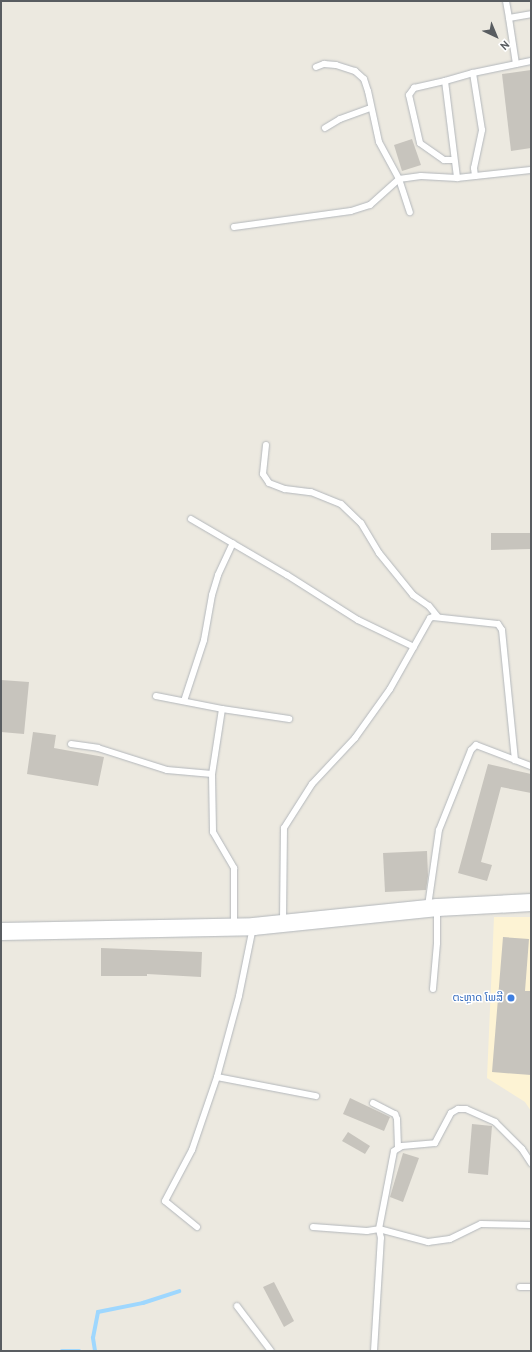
<!DOCTYPE html>
<html>
<head>
<meta charset="utf-8">
<style>
  body { margin:0 }
  #map { position:relative; width:532px; height:1352px; overflow:hidden; background:#ece9e0; font-family:Overpass,"Noto Sans Lao",sans-serif }
  div>[style] { position:absolute }
  .commercial>* { inset:0; background:#fdf3d4 }
  .stream>* { height:3.5px; margin:-1.75px; padding:0 1.75px; transform-origin:1.75px; border-radius:1.75px; background:#9ed7fe }
  .building>* { inset:0; background:#c7c4bd }
  .roads { filter:drop-shadow(0 0 1px #b3b7bb) drop-shadow(0 0 1px #b3b7bb) }
  .lane>* { height:6px; margin:-3px; padding:0 3px; transform-origin:3px; border-radius:3px; background:#fff }
  .secondary>* { height:17px; margin:-8.5px; padding:0 8.5px; transform-origin:8.5px; border-radius:8.5px; background:#fff }
  .dots>* { width:11px; height:11px; translate:-50% -50%; box-sizing:border-box; border:2px solid #fff; border-radius:50% }
  span { translate:-50% -50%; white-space:nowrap; text-align:center; line-height:1.15; -webkit-text-stroke:3px #fff; paint-order:stroke }
  .shop-label { font-size:11px; color:#366cbe }
  .right { translate:-100% -50%; text-align:right }
  .frame { position:absolute; inset:0; border:2px solid #595d61; pointer-events:none }
  .north { position:absolute; left:476px; top:16px; width:40px; height:40px; -webkit-text-stroke:3px #fff; paint-order:stroke; rotate:136deg; font-size:11px; font-weight:700; line-height:16px; text-align:center; color:#595d61 }
  .north::after { content:''; display:block; margin:auto; width:14px; height:18px; background:#595d61; clip-path:polygon(50% 0,100% 100%,50% 72%,0 100%) }
</style>
</head>
<body>
<div id="map">
  <div class="commercial">
    <i style="clip-path:polygon(494px 917px,531px 917px,531px 1111px,525px 1102px,487px 1078px)"></i>
  </div>
  <div class="stream">
    <i style="left:62px;top:1351px;width:17px"></i>
    <i style="left:95px;top:1351px;width:13px;rotate:-99deg"></i>
    <i style="left:93px;top:1338px;width:26px;rotate:-79deg"></i>
    <i style="left:98px;top:1312px;width:46px;rotate:-11.3deg"></i>
    <i style="left:143px;top:1303px;width:38px;rotate:-18deg"></i>
  </div>
  <div class="building">
    <i style="clip-path:polygon(531px 70px,531px 148px,511px 151px,502px 74px)"></i>
    <i style="clip-path:polygon(412px 139px,421px 165px,402px 171px,394px 145px)"></i>
    <i style="clip-path:polygon(491px 533px,531px 533px,531px 549px,491px 550px)"></i>
    <i style="clip-path:polygon(1px 680px,29px 682px,24px 734px,1px 732px)"></i>
    <i style="clip-path:polygon(33px 732px,56px 735px,54px 748px,104px 757px,98px 786px,27px 774px)"></i>
    <i style="clip-path:polygon(488px 764px,531px 774px,531px 793px,501px 787px,481px 862px,492px 865px,487px 881px,458px 873px)"></i>
    <i style="clip-path:polygon(427px 851px,428px 876px,426px 890px,385px 892px,383px 853px)"></i>
    <i style="clip-path:polygon(503px 937px,529px 939px,525px 991px,531px 991px,531px 1075px,492px 1072px)"></i>
    <i style="clip-path:polygon(101px 948px,202px 952px,201px 977px,147px 974px,147px 976px,101px 976px)"></i>
    <i style="clip-path:polygon(350px 1098px,390px 1117px,384px 1131px,343px 1114px)"></i>
    <i style="clip-path:polygon(472px 1124px,492px 1126px,488px 1175px,468px 1173px)"></i>
    <i style="clip-path:polygon(348px 1132px,370px 1146px,365px 1154px,342px 1141px)"></i>
    <i style="clip-path:polygon(403px 1153px,419px 1158px,403px 1202px,390px 1197px)"></i>
    <i style="clip-path:polygon(274px 1282px,294px 1321px,284px 1327px,263px 1287px)"></i>
  </div>
  <div class="roads">
    <div class="lane">
      <i style="left:506px;top:1px;width:17px;rotate:80deg"></i>
      <i style="left:516px;top:64px;width:47px;rotate:-98.7deg"></i>
      <i style="left:509px;top:18px;width:22px;rotate:-10deg"></i>
      <i style="left:316px;top:67px;width:9px;rotate:-21deg"></i>
      <i style="left:324px;top:64px;width:12px;rotate:5deg"></i>
      <i style="left:336px;top:65px;width:20px;rotate:18deg"></i>
      <i style="left:355px;top:71px;width:12px;rotate:42deg"></i>
      <i style="left:364px;top:79px;width:13px;rotate:72deg"></i>
      <i style="left:368px;top:91px;width:52px;rotate:77.8deg"></i>
      <i style="left:379px;top:142px;width:42px;rotate:61.6deg"></i>
      <i style="left:399px;top:179px;width:35px;rotate:72deg"></i>
      <i style="left:445px;top:81px;width:29px;rotate:-16deg"></i>
      <i style="left:325px;top:128px;width:17px;rotate:-31deg"></i>
      <i style="left:340px;top:119px;width:33px;rotate:-20deg"></i>
      <i style="left:454px;top:160px;width:10px;rotate:180deg"></i>
      <i style="left:444px;top:160px;width:29px;rotate:-145deg"></i>
      <i style="left:420px;top:143px;width:49px;rotate:-102.9deg"></i>
      <i style="left:409px;top:95px;width:9px;rotate:-54deg"></i>
      <i style="left:414px;top:88px;width:32px;rotate:-13deg"></i>
      <i style="left:445px;top:81px;width:98px;rotate:82.9deg"></i>
      <i style="left:475px;top:176px;width:8px;rotate:-97deg"></i>
      <i style="left:474px;top:168px;width:39px;rotate:-78deg"></i>
      <i style="left:482px;top:130px;width:58px;rotate:-99deg"></i>
      <i style="left:473px;top:73px;width:59px;rotate:-11.7deg"></i>
      <i style="left:234px;top:227px;width:118px;rotate:-7.8deg"></i>
      <i style="left:351px;top:211px;width:20px;rotate:-18deg"></i>
      <i style="left:370px;top:205px;width:39px;rotate:-42deg"></i>
      <i style="left:399px;top:179px;width:22px;rotate:-8deg"></i>
      <i style="left:421px;top:176px;width:36px;rotate:3deg"></i>
      <i style="left:457px;top:178px;width:74px;rotate:-6.2deg"></i>
      <i style="left:266px;top:445px;width:29px;rotate:96deg"></i>
      <i style="left:263px;top:474px;width:11px;rotate:56deg"></i>
      <i style="left:269px;top:483px;width:17px;rotate:21deg"></i>
      <i style="left:285px;top:489px;width:26px;rotate:7deg"></i>
      <i style="left:311px;top:492px;width:32px;rotate:22deg"></i>
      <i style="left:341px;top:504px;width:28px;rotate:44deg"></i>
      <i style="left:361px;top:523px;width:35px;rotate:59deg"></i>
      <i style="left:379px;top:553px;width:54px;rotate:51deg"></i>
      <i style="left:413px;top:595px;width:19px;rotate:35deg"></i>
      <i style="left:429px;top:606px;width:14px;rotate:51deg"></i>
      <i style="left:191px;top:519px;width:111px;rotate:30.3deg"></i>
      <i style="left:287px;top:575px;width:84px;rotate:32.4deg"></i>
      <i style="left:358px;top:620px;width:62px;rotate:25.7deg"></i>
      <i style="left:156px;top:696px;width:67px;rotate:11.1deg"></i>
      <i style="left:222px;top:709px;width:66px;rotate:98.7deg"></i>
      <i style="left:212px;top:774px;width:58px;rotate:89deg"></i>
      <i style="left:213px;top:832px;width:42px;rotate:59.7deg"></i>
      <i style="left:234px;top:868px;width:57px;rotate:90deg"></i>
      <i style="left:184px;top:701px;width:64px;rotate:-71.8deg"></i>
      <i style="left:204px;top:640px;width:46px;rotate:-79.9deg"></i>
      <i style="left:212px;top:595px;width:21px;rotate:-73deg"></i>
      <i style="left:218px;top:575px;width:35px;rotate:-65deg"></i>
      <i style="left:222px;top:709px;width:68px;rotate:8.5deg"></i>
      <i style="left:71px;top:744px;width:27px;rotate:8deg"></i>
      <i style="left:98px;top:748px;width:72px;rotate:17.7deg"></i>
      <i style="left:167px;top:770px;width:45px;rotate:5.1deg"></i>
      <i style="left:428px;top:906px;width:77px;rotate:-81.8deg"></i>
      <i style="left:439px;top:830px;width:86px;rotate:-68.2deg"></i>
      <i style="left:471px;top:750px;width:7px;rotate:-45deg"></i>
      <i style="left:476px;top:745px;width:42px;rotate:21deg"></i>
      <i style="left:283px;top:921px;width:93px;rotate:-89.4deg"></i>
      <i style="left:284px;top:828px;width:52px;rotate:-57.5deg"></i>
      <i style="left:312px;top:784px;width:63px;rotate:-46.9deg"></i>
      <i style="left:355px;top:738px;width:60px;rotate:-54.5deg"></i>
      <i style="left:390px;top:689px;width:81px;rotate:-60.6deg"></i>
      <i style="left:430px;top:618px;width:3px;rotate:-18deg"></i>
      <i style="left:433px;top:617px;width:65px;rotate:6.1deg"></i>
      <i style="left:498px;top:624px;width:7px;rotate:56deg"></i>
      <i style="left:502px;top:630px;width:131px;rotate:84.3deg"></i>
      <i style="left:515px;top:760px;width:17px;rotate:21deg"></i>
      <i style="left:433px;top:989px;width:46px;rotate:-85deg"></i>
      <i style="left:437px;top:943px;width:34px;rotate:-90deg"></i>
      <i style="left:217px;top:1077px;width:101px;rotate:10.9deg"></i>
      <i style="left:373px;top:1103px;width:25px;rotate:27deg"></i>
      <i style="left:395px;top:1114px;width:5px;rotate:68deg"></i>
      <i style="left:397px;top:1119px;width:29px;rotate:88deg"></i>
      <i style="left:197px;top:1227px;width:41px;rotate:-140.9deg"></i>
      <i style="left:165px;top:1201px;width:58px;rotate:-62.1deg"></i>
      <i style="left:192px;top:1150px;width:77px;rotate:-71.1deg"></i>
      <i style="left:217px;top:1077px;width:84px;rotate:-74.8deg"></i>
      <i style="left:239px;top:996px;width:70px;rotate:-78.5deg"></i>
      <i style="left:313px;top:1227px;width:54px;rotate:4.2deg"></i>
      <i style="left:367px;top:1231px;width:12px;rotate:-9deg"></i>
      <i style="left:379px;top:1229px;width:51px;rotate:14.9deg"></i>
      <i style="left:428px;top:1242px;width:22px;rotate:-8deg"></i>
      <i style="left:450px;top:1239px;width:34px;rotate:-26deg"></i>
      <i style="left:481px;top:1224px;width:50px;rotate:1.1deg"></i>
      <i style="left:520px;top:1287px;width:11px"></i>
      <i style="left:237px;top:1306px;width:56px;rotate:52.9deg"></i>
      <i style="left:374px;top:1351px;width:113px;rotate:-86.5deg"></i>
      <i style="left:381px;top:1238px;width:9px;rotate:-103deg"></i>
      <i style="left:379px;top:1229px;width:79px;rotate:-79.1deg"></i>
      <i style="left:394px;top:1151px;width:9px;rotate:-32deg"></i>
      <i style="left:402px;top:1146px;width:33px;rotate:-5deg"></i>
      <i style="left:435px;top:1143px;width:34px;rotate:-62deg"></i>
      <i style="left:451px;top:1113px;width:8px;rotate:-30deg"></i>
      <i style="left:458px;top:1109px;width:8px"></i>
      <i style="left:466px;top:1109px;width:32px;rotate:24deg"></i>
      <i style="left:495px;top:1122px;width:38px;rotate:45deg"></i>
      <i style="left:522px;top:1149px;width:17px;rotate:57deg"></i>
    </div>
    <div class="secondary">
      <i style="left:1px;top:931px;width:252px;rotate:-1.1deg"></i>
      <i style="left:253px;top:926px;width:185px;rotate:-5.9deg"></i>
      <i style="left:437px;top:907px;width:94px;rotate:-3deg"></i>
    </div>
  </div>
  <div class="dots">
    <i style="left:511px;top:998px;background:#3f7fe0"></i>
  </div>
  <div class="shop-label">
    <span class="right" style="left:503px;top:998px">ຕະຫຼາດ ໂພສີ</span>
  </div>
  <div class="frame"></div>
  <div class="north">N</div>
</div>
</body>
</html>
